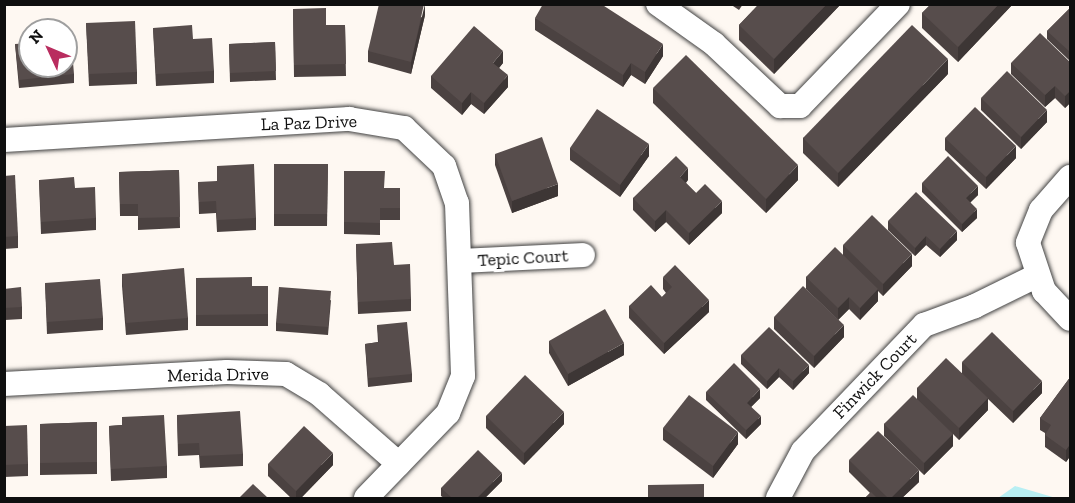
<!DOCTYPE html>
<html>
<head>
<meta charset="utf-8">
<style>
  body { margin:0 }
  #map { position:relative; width:1075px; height:503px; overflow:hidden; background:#fef8f2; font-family:"Zilla Slab",serif }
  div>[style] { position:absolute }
  .water>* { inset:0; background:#b8eff3 }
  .roads { filter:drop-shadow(0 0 2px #424242) drop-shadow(0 0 2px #424242) }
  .street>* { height:24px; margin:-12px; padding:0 12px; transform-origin:12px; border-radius:12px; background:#fff }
  .wall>* { inset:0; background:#4b4241 }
  .shaded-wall>* { inset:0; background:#3d3635 }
  .building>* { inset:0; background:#574d4c }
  span { translate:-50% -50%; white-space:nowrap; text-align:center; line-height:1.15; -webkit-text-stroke:6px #fff; paint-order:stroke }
  .street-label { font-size:18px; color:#0f0f0f }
  .frame { position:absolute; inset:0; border:6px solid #0f0f0f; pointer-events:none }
  .north { position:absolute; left:18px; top:18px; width:60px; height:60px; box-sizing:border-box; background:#fff; border:2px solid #9f9f9f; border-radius:50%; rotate:314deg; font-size:16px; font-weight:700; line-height:24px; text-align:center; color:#0f0f0f }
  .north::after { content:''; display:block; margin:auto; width:21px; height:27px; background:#b92d5f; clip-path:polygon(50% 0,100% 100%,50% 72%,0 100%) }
</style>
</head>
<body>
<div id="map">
  <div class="water">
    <i style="clip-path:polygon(1015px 486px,1056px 498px,998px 498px)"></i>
  </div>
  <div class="roads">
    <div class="street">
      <i style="left:658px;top:4px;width:69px;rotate:35.5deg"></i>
      <i style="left:714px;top:44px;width:91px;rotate:43.2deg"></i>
      <i style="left:780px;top:106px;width:20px"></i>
      <i style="left:800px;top:106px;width:141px;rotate:-46.1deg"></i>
      <i style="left:4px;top:140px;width:346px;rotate:-3.5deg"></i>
      <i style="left:349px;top:119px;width:56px;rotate:9.3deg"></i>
      <i style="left:404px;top:128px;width:55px;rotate:43.5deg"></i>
      <i style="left:444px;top:166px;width:39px;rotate:71deg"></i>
      <i style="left:457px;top:203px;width:173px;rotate:88deg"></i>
      <i style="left:463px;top:376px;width:40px;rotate:112deg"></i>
      <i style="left:448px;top:413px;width:118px;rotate:134deg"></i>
      <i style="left:1070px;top:177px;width:44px;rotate:131.3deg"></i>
      <i style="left:1041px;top:210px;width:35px;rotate:112deg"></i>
      <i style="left:1028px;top:243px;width:51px;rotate:71.6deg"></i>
      <i style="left:1044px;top:291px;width:38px;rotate:47deg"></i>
      <i style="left:462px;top:261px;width:121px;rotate:-2.8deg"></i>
      <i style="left:4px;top:384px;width:223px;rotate:-3.1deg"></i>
      <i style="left:227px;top:372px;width:59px;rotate:1.9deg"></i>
      <i style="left:286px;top:374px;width:39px;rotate:31deg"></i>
      <i style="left:319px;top:394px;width:106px;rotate:41.2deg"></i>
      <i style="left:778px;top:498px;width:53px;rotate:-62deg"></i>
      <i style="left:803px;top:451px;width:175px;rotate:-46.2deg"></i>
      <i style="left:924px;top:325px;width:54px;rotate:-20.4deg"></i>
      <i style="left:975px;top:306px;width:68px;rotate:-26.2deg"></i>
    </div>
  </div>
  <div class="wall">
    <i style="clip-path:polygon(730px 4px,743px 4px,739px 10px)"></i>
    <i style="clip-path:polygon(759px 4px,841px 4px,774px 74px,739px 40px,739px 25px)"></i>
    <i style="clip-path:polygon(931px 4px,1013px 4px,958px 62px,922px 28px,922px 13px)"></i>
    <i style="clip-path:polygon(1071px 7px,1071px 62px,1047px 39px,1047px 31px)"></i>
    <i style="clip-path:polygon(293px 9px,326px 25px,345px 25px,346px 76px,294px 77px)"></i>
    <i style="clip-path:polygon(425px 15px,411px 74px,368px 62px,368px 51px)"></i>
    <i style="clip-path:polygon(535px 18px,663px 56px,645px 84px,631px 75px,623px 87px,535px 30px)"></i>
    <i style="clip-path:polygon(86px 23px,137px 72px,137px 84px,89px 86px)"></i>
    <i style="clip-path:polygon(153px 28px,193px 39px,214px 71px,214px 83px,156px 86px)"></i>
    <i style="clip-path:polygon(275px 42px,276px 80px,230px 82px,229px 44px)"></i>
    <i style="clip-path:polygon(15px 44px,74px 74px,74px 83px,19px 88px)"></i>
    <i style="clip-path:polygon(503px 63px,499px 68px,508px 87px,484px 114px,471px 104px,462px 115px,431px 88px,431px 76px)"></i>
    <i style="clip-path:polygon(1011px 63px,1071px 63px,1071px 102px,1065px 108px,1055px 98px,1045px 107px,1011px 74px)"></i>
    <i style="clip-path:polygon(948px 74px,838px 187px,803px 153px,803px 138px)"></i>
    <i style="clip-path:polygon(653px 88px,798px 180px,766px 213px,653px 103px)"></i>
    <i style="clip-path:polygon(981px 98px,1047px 122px,1021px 149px,981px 110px)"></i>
    <i style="clip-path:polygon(945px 138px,1016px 158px,986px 189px,945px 150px)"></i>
    <i style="clip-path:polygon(570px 148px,649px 156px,620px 197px,570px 160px)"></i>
    <i style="clip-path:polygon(495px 154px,558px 196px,512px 213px,495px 165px)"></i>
    <i style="clip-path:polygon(274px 164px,328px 164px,327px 226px,274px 226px)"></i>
    <i style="clip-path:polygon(179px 170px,180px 228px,138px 230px,138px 216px,120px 216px,119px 172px)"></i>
    <i style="clip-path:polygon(344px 171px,384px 188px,400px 188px,400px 220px,380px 220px,380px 235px,344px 234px)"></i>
    <i style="clip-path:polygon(4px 176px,18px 236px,18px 248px,4px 249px)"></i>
    <i style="clip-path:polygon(39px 180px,75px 188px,96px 218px,96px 230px,41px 234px)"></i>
    <i style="clip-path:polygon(688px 180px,686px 183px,696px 193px,722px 213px,689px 245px,666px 222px,655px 232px,633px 210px,633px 198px)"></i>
    <i style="clip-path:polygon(198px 182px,256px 218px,256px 230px,217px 232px,216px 213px,199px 214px)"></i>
    <i style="clip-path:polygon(922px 183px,978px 195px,970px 202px,977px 218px,962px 232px,922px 192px)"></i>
    <i style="clip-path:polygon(888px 221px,957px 240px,940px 257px,926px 245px,915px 256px,888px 230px)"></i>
    <i style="clip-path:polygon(356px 244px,394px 265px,411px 299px,411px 311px,358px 314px)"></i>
    <i style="clip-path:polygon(843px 245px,912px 266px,883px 296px,878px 291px,878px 301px,860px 320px,849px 309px,838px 320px,806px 289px,806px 277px,843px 256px)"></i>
    <i style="clip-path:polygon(122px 274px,188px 318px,188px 330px,126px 335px,122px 286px)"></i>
    <i style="clip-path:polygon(663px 277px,709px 312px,664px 354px,629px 318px,629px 306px,662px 297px,666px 293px,663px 289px)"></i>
    <i style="clip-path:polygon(196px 278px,252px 286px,268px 286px,268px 326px,196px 326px)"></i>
    <i style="clip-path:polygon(45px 283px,103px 318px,103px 330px,47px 334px)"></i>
    <i style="clip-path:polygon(4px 289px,22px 307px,22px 319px,5px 320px,5px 337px,4px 338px)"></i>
    <i style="clip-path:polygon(331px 300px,328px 335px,276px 331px,276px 323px)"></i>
    <i style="clip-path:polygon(774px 317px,844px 337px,814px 368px,774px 329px)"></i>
    <i style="clip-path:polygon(377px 325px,412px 374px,412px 382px,368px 387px,365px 344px,378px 342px)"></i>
    <i style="clip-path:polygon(549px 341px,624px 355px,568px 386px,549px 353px)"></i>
    <i style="clip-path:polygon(741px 355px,809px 373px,793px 390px,779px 377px,767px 389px,741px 364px)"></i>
    <i style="clip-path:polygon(962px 362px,1042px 393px,1013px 423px,988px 399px,988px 410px,959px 440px,953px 434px,953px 446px,924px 475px,884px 436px,884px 424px,917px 399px,917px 388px,962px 373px)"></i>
    <i style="clip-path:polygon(1071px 376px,1071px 455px,1066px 462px,1045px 447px,1045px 433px,1040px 430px,1040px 418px)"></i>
    <i style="clip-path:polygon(706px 392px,760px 398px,751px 407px,761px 424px,746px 439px,706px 400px)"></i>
    <i style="clip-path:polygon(177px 415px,243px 454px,243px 466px,200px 468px,199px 455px,178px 456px)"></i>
    <i style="clip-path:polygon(486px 416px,564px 424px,524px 465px,486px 428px)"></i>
    <i style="clip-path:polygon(122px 417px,167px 466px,167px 478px,111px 481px,109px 426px,122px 425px)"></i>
    <i style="clip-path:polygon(97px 422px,97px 474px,40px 475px,40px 424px)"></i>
    <i style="clip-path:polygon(4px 426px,28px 464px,28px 476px,4px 477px)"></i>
    <i style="clip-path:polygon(663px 428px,738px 444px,713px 478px,663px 440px)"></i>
    <i style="clip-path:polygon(849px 460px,919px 482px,902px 498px,865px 498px,870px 493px,849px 472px)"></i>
    <i style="clip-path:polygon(268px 464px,333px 465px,301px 498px,291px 498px,268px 476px)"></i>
    <i style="clip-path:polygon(502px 481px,485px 498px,444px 498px,441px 496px,441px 488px)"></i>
  </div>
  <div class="shaded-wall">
    <i style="clip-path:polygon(425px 4px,425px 15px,411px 74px,411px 62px)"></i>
    <i style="clip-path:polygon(827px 4px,841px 4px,774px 74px,774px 59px)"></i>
    <i style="clip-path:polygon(999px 4px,1013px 4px,958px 62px,958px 47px)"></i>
    <i style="clip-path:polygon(663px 44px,663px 56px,645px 84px,645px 72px)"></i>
    <i style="clip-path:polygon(503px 51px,503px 63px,493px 75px,493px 63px)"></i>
    <i style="clip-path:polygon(948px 59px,948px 74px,838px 187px,838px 173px)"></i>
    <i style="clip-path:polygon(631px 63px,631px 75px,623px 87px,623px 75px)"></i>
    <i style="clip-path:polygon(508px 75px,508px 87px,484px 114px,484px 103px)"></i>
    <i style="clip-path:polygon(1055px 86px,1055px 98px,1045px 107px,1045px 95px)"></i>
    <i style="clip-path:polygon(1071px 90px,1071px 102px,1065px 108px,1065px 96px)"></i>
    <i style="clip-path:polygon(471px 92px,471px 104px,462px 115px,462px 103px)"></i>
    <i style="clip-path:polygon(1047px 110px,1047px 122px,1021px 149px,1021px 137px)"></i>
    <i style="clip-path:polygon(649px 144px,649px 156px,620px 197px,620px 185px)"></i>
    <i style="clip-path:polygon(1016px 146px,1016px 158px,986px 189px,986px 177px)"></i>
    <i style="clip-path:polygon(798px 165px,798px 180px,766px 213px,766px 199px)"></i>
    <i style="clip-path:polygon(688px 168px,688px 180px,680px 188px,680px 177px)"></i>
    <i style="clip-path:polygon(558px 184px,558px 196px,512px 213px,512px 201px)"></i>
    <i style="clip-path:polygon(978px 186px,978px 195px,966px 207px,966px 198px)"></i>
    <i style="clip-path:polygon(722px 201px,722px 213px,689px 245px,689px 233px)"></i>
    <i style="clip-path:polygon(977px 209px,977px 218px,962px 232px,962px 224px)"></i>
    <i style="clip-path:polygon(666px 210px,666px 222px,655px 232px,655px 221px)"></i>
    <i style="clip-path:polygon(957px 231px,957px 240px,940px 257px,940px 249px)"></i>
    <i style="clip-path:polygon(926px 236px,926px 245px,915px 256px,915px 248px)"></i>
    <i style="clip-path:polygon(912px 254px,912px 266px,883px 296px,883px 284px)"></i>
    <i style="clip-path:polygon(878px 289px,878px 301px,860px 320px,860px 308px)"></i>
    <i style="clip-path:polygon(849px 297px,849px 309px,838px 320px,838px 308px)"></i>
    <i style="clip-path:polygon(709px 300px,709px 312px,664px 354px,664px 343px)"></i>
    <i style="clip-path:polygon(844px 325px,844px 337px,814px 368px,814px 356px)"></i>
    <i style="clip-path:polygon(624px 343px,624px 355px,568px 386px,568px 374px)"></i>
    <i style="clip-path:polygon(809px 365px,809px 373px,793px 390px,793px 381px)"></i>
    <i style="clip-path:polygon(779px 368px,779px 377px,767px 389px,767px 381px)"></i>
    <i style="clip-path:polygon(1042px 381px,1042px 393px,1013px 423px,1013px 411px)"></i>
    <i style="clip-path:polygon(760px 389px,760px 398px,747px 411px,747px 403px)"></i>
    <i style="clip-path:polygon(988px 398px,988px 410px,959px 440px,959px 428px)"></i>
    <i style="clip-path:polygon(564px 412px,564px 424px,524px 465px,524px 453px)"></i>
    <i style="clip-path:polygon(761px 416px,761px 424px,746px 439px,746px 430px)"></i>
    <i style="clip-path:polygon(738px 432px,738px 444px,713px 478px,713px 466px)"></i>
    <i style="clip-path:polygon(953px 434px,953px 446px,924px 475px,924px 463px)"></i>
    <i style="clip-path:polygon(1071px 443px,1071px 455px,1066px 462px,1066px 450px)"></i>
    <i style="clip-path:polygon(333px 453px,333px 465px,301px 498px,296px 498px,296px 491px)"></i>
    <i style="clip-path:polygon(919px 470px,919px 482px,902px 498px,891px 498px)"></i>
    <i style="clip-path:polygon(502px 473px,502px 481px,485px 498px,477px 498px)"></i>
  </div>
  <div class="building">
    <i style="clip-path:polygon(379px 4px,424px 4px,411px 62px,368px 51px)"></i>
    <i style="clip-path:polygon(543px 4px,601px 4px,663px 44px,645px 72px,631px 63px,623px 75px,535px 18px)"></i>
    <i style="clip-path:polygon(759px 4px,827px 4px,774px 59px,739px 25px)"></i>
    <i style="clip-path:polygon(931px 4px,999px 4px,958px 47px,922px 13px)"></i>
    <i style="clip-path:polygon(1071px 7px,1071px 53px,1047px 31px)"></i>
    <i style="clip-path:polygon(326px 8px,326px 25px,345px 25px,346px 64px,294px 65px,293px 9px)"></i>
    <i style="clip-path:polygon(135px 21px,137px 72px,89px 74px,86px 23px)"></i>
    <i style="clip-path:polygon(192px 25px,193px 39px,212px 38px,214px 71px,156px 74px,153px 28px)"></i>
    <i style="clip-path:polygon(912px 25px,948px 59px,838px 173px,803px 138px)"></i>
    <i style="clip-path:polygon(474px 26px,503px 51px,493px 63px,508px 75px,484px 103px,471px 92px,462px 103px,431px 76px)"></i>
    <i style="clip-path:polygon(1040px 33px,1071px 63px,1071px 90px,1065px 96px,1055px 86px,1045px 95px,1011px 63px)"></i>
    <i style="clip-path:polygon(71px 38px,74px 74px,19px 80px,15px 44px,30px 43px,30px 66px,66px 66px,66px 39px)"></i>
    <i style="clip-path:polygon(275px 42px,276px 71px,230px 73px,229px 44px)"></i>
    <i style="clip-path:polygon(686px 55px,798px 165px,766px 199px,653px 88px)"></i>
    <i style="clip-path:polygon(1007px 71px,1047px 110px,1021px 137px,981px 98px)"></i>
    <i style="clip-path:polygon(975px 107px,1016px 146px,986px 177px,945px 138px)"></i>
    <i style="clip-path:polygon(597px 109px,649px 144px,620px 185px,570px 148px)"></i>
    <i style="clip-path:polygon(542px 137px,558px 184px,512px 201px,495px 154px)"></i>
    <i style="clip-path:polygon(676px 156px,688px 168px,680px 177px,696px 193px,705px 184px,722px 201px,689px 233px,666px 210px,655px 221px,633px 198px)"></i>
    <i style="clip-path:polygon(948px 156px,978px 186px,966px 198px,977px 209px,962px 224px,922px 183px)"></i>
    <i style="clip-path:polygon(254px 164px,256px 218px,217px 220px,216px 201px,199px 202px,198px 182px,217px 181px,217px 166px)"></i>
    <i style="clip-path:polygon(274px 164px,328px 164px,327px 214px,274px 214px)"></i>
    <i style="clip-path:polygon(179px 170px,180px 217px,138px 218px,138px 204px,120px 204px,119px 172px)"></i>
    <i style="clip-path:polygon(344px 171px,385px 171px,384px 188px,400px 188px,400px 208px,380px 208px,380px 223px,344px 222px)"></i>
    <i style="clip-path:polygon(15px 175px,18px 236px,4px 237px,4px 176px)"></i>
    <i style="clip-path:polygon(74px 177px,75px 188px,95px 187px,96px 218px,41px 222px,39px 180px)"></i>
    <i style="clip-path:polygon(916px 192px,957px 231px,940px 249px,926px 236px,915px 248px,888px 221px)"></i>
    <i style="clip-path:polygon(872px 215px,912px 254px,883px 284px,843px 245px)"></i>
    <i style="clip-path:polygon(392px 242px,394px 265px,410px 264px,411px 299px,358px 302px,356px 244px)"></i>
    <i style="clip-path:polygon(835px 247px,878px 289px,860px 308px,849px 297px,838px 308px,806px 277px)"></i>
    <i style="clip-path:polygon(675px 265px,709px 300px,664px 343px,629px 306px,651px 285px,662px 297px,672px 287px,663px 277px)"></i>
    <i style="clip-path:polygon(184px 268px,188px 318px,126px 323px,122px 274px)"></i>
    <i style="clip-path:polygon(252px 277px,252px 286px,268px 286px,268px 314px,196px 315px,196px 278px)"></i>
    <i style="clip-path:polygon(100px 279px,103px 318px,47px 322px,45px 283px)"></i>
    <i style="clip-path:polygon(803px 286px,844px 325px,814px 356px,774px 317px)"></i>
    <i style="clip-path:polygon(21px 287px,22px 307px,4px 308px,4px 289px)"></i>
    <i style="clip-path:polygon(279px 287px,331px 291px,328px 327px,276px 323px)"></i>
    <i style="clip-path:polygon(605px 309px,624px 343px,568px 374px,549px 341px)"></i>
    <i style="clip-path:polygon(407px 322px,412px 374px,368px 378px,365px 344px,379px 342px,377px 325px)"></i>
    <i style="clip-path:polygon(769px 327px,809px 365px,793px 381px,779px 368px,767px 381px,741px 355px)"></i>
    <i style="clip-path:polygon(992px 332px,1042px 381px,1013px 411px,962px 362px)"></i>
    <i style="clip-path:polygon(946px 358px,988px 398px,959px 428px,917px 388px)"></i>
    <i style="clip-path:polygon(734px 363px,760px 389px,747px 403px,761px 416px,746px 430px,706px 392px)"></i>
    <i style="clip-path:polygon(525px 375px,564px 412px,524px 453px,486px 416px)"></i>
    <i style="clip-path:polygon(1071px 376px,1071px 443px,1066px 450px,1045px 435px,1051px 425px,1040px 418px)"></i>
    <i style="clip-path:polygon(689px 395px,738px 432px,713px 466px,663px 428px)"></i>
    <i style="clip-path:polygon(913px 395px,953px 434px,924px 463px,884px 424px)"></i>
    <i style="clip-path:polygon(240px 411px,243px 454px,200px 456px,199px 443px,178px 444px,177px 415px)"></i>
    <i style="clip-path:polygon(164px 415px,167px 466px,111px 469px,109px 426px,122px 425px,122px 417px)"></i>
    <i style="clip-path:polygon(97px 422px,97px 462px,40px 463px,40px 424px)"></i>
    <i style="clip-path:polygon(27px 425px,28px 464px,4px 465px,4px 426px)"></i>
    <i style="clip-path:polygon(304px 426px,333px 453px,296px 491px,268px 464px)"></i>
    <i style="clip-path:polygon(878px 431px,919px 470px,891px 498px,888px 498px,849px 460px)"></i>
    <i style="clip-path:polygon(478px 450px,502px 473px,477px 498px,452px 498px,441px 488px)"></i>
    <i style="clip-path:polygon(253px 484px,268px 498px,239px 498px)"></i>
    <i style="clip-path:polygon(704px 484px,704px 498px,648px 498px,648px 485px)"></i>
    <i style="clip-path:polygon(871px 492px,877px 498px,865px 498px)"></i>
  </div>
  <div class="street-label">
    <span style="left:309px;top:123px;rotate:-2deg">La Paz Drive</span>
    <span style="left:523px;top:258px;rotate:-3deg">Tepic Court</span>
    <span style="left:218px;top:375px;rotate:-1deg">Merida Drive</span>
    <span style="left:875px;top:376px;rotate:-46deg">Finwick Court</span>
  </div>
  <div class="frame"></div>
  <div class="north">N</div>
</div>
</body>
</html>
